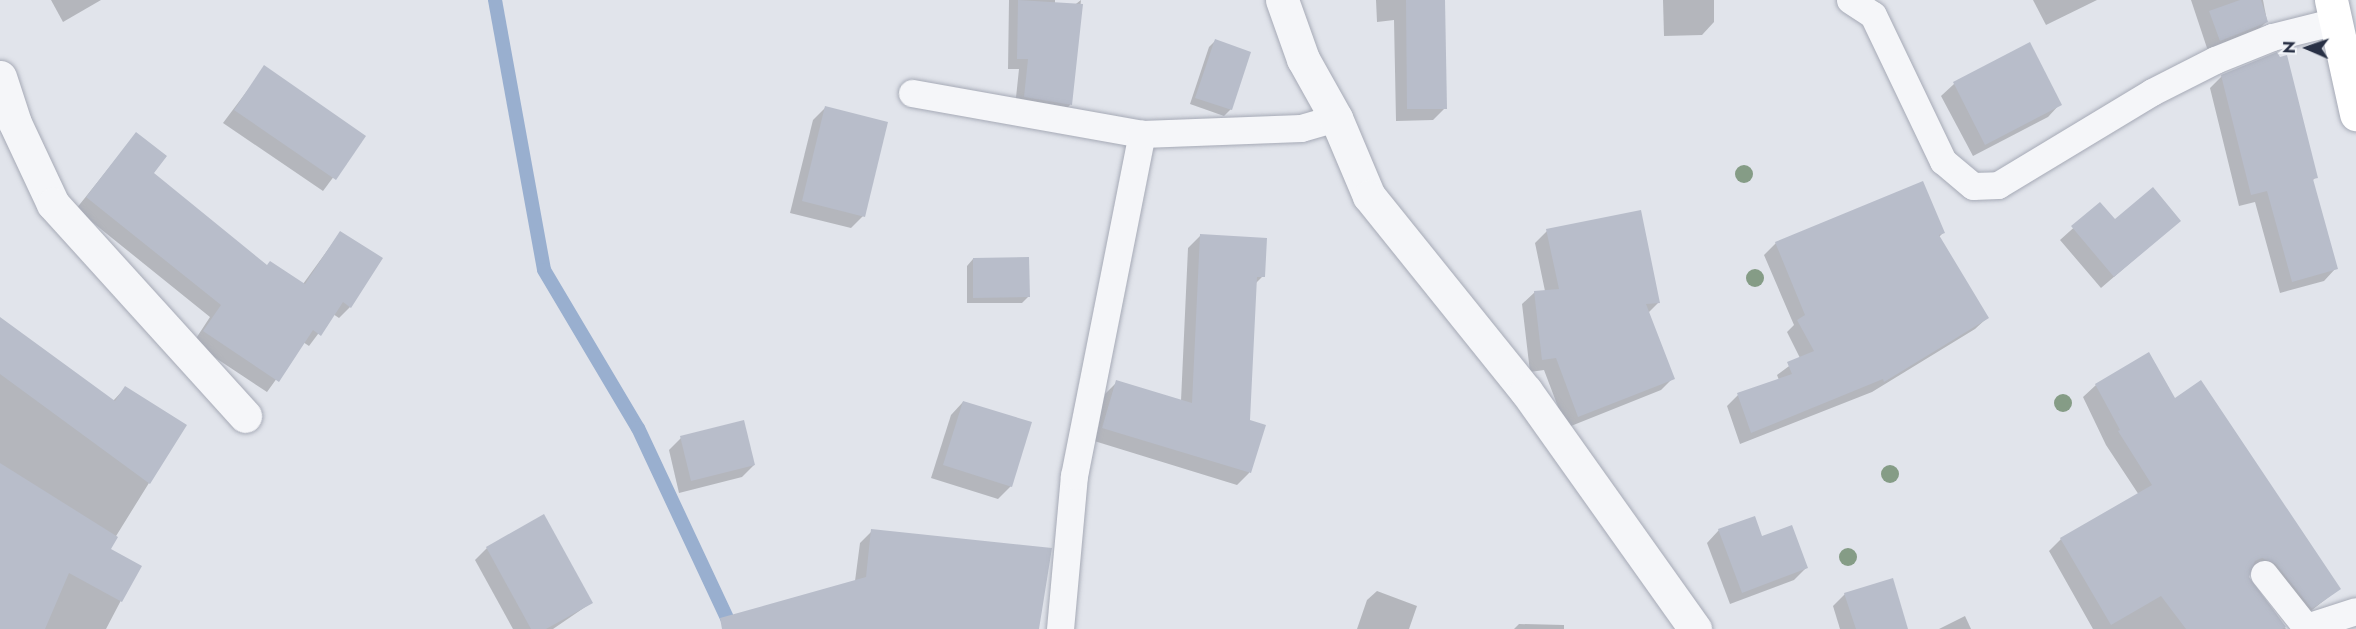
<!DOCTYPE html>
<html>
<head>
<meta charset="utf-8">
<style>
  body { margin:0 }
  #map { position:relative; width:2356px; height:629px; overflow:hidden; background:#e1e4eb; font-family:Jost,sans-serif }
  div>[style] { position:absolute }
  .shadow>* { inset:0; background:#0003 }
  .stream>* { height:14px; margin:-7px; padding:0 7px; transform-origin:7px; border-radius:7px; background:#99afcf }
  .building>* { inset:0; background:#b8bdca }
  .roads { filter:drop-shadow(0 0 2px #a6aab6) drop-shadow(0 0 2px #a6aab6) }
  .service>* { height:27px; margin:-13.5px; padding:0 13.5px; transform-origin:13.5px; border-radius:13.5px; background:#f5f6f9 }
  .minor>* { height:33px; margin:-16.5px; padding:0 16.5px; transform-origin:16.5px; border-radius:16.5px; background:#f5f6f9 }
  .secondary>* { height:33px; margin:-16.5px; padding:0 16.5px; transform-origin:16.5px; border-radius:16.5px; background:#fff }
  .trees>* { width:18px; height:18px; margin:-9px; border-radius:50%; background:#859c86 }
  span { translate:-50% -50%; white-space:nowrap; text-align:center; line-height:1.15; -webkit-text-stroke:4.5px #f1f4f8; paint-order:stroke }
  .north { position:absolute; left:2278px; top:18px; width:60px; height:60px; -webkit-text-stroke:4px #f1f4f8; paint-order:stroke; rotate:272deg; font-size:16px; font-weight:700; line-height:24px; text-align:center; color:#283045 }
  .north::after { content:''; display:block; margin:auto; width:21px; height:27px; background:#283045; clip-path:polygon(50% 0,100% 100%,50% 72%,0 100%) }
</style>
</head>
<body>
<div id="map">
  <div class="shadow">
    <i style="clip-path:polygon(51px 0,101px 0,63px 22px)"></i>
    <i style="clip-path:polygon(1009px 0,1055px 0,1055px 20px,1081px 0,1070px 105px,1060px 115px,1015px 107px,1019px 69px,1008px 69px)"></i>
    <i style="clip-path:polygon(1376px 0,1441px 0,1445px 108px,1433px 120px,1396px 121px,1394px 20px,1377px 22px)"></i>
    <i style="clip-path:polygon(1663px 0,1714px 0,1714px 22px,1702px 35px,1664px 36px)"></i>
    <i style="clip-path:polygon(2033px 0,2097px 0,2046px 25px)"></i>
    <i style="clip-path:polygon(2191px 0,2263px 0,2267px 21px,2255px 33px,2208px 51px)"></i>
    <i style="clip-path:polygon(1215px 41px,1231px 109px,1224px 116px,1190px 104px,1209px 47px)"></i>
    <i style="clip-path:polygon(2029px 44px,2060px 104px,2048px 117px,1973px 156px,1941px 96px,1954px 84px)"></i>
    <i style="clip-path:polygon(265px 67px,364px 136px,323px 191px,223px 123px)"></i>
    <i style="clip-path:polygon(2222px 76px,2316px 177px,2312px 181px,2336px 268px,2324px 281px,2280px 293px,2255px 202px,2239px 206px,2210px 88px)"></i>
    <i style="clip-path:polygon(825px 108px,863px 216px,851px 228px,790px 213px,813px 120px)"></i>
    <i style="clip-path:polygon(136px 134px,152px 173px,266px 267px,303px 284px,340px 233px,350px 307px,339px 318px,333px 314px,309px 346px,303px 342px,267px 392px,193px 343px,210px 317px,76px 209px)"></i>
    <i style="clip-path:polygon(2100px 204px,2115px 221px,2179px 221px,2101px 288px,2060px 240px)"></i>
    <i style="clip-path:polygon(1547px 231px,1658px 303px,1648px 313px,1673px 378px,1661px 390px,1566px 428px,1544px 370px,1530px 372px,1522px 304px,1535px 292px,1545px 291px,1535px 243px)"></i>
    <i style="clip-path:polygon(1943px 233px,1939px 237px,1987px 318px,1975px 329px,1872px 392px,1740px 444px,1727px 406px,1738px 395px,1779px 380px,1777px 375px,1800px 358px,1787px 332px,1794px 325px,1764px 255px,1776px 243px)"></i>
    <i style="clip-path:polygon(1201px 235px,1263px 276px,1255px 284px,1248px 421px,1264px 426px,1249px 473px,1237px 485px,1091px 440px,1105px 394px,1117px 382px,1181px 401px,1188px 248px)"></i>
    <i style="clip-path:polygon(973px 259px,1029px 296px,1022px 303px,967px 303px,967px 266px)"></i>
    <i style="clip-path:polygon(0 318px,113px 401px,125px 388px,185px 425px,108px 549px,139px 566px,106px 629px,0 629px)"></i>
    <i style="clip-path:polygon(2096px 385px,2175px 400px,2339px 589px,2299px 620px,2258px 571px,2248px 570px,2250px 584px,2286px 629px,2093px 629px,2049px 551px,2061px 539px,2139px 495px,2106px 445px,2083px 397px)"></i>
    <i style="clip-path:polygon(963px 402px,1011px 486px,998px 499px,931px 478px,951px 415px)"></i>
    <i style="clip-path:polygon(681px 438px,754px 465px,742px 477px,679px 493px,669px 450px)"></i>
    <i style="clip-path:polygon(1719px 530px,1761px 538px,1806px 568px,1794px 580px,1730px 604px,1707px 543px)"></i>
    <i style="clip-path:polygon(872px 531px,1050px 549px,1037px 629px,779px 629px,855px 581px,860px 543px)"></i>
    <i style="clip-path:polygon(487px 548px,591px 603px,553px 629px,513px 629px,475px 560px)"></i>
    <i style="clip-path:polygon(1377px 591px,1417px 606px,1409px 629px,1357px 629px,1367px 600px)"></i>
    <i style="clip-path:polygon(1845px 594px,1907px 629px,1840px 629px,1833px 606px)"></i>
    <i style="clip-path:polygon(1965px 616px,1971px 629px,1939px 629px)"></i>
    <i style="clip-path:polygon(1519px 624px,1564px 625px,1564px 629px,1514px 629px)"></i>
  </div>
  <div class="stream">
    <i style="left:495px;top:0;width:274px;rotate:79.7deg"></i>
    <i style="left:544px;top:270px;width:184px;rotate:59.3deg"></i>
    <i style="left:638px;top:428px;width:222px;rotate:64.9deg"></i>
  </div>
  <div class="building">
    <i style="clip-path:polygon(1018px 0,1083px 4px,1072px 105px,1024px 97px,1028px 59px,1017px 59px)"></i>
    <i style="clip-path:polygon(1406px 0,1445px 0,1447px 109px,1407px 109px)"></i>
    <i style="clip-path:polygon(2240px 0,2261px 0,2268px 22px,2220px 41px,2209px 11px)"></i>
    <i style="clip-path:polygon(1215px 39px,1251px 52px,1232px 110px,1195px 98px)"></i>
    <i style="clip-path:polygon(2030px 42px,2062px 105px,1985px 145px,1953px 82px)"></i>
    <i style="clip-path:polygon(2277px 52px,2280px 57px,2287px 55px,2318px 178px,2313px 179px,2338px 269px,2292px 282px,2267px 191px,2251px 195px,2221px 75px)"></i>
    <i style="clip-path:polygon(264px 65px,366px 136px,336px 180px,234px 110px)"></i>
    <i style="clip-path:polygon(825px 106px,888px 122px,865px 217px,802px 201px)"></i>
    <i style="clip-path:polygon(136px 132px,167px 156px,154px 173px,267px 265px,270px 261px,305px 284px,340px 231px,383px 258px,351px 308px,343px 302px,321px 336px,313px 330px,279px 382px,203px 331px,221px 305px,86px 197px)"></i>
    <i style="clip-path:polygon(1923px 181px,1945px 233px,1939px 235px,1989px 318px,1884px 382px,1883px 379px,1751px 433px,1737px 393px,1792px 374px,1787px 362px,1814px 351px,1797px 320px,1805px 315px,1775px 242px)"></i>
    <i style="clip-path:polygon(2153px 187px,2181px 221px,2114px 277px,2071px 226px,2100px 202px,2115px 219px)"></i>
    <i style="clip-path:polygon(1641px 210px,1660px 303px,1646px 304px,1675px 379px,1578px 417px,1556px 358px,1542px 360px,1534px 291px,1559px 289px,1546px 229px)"></i>
    <i style="clip-path:polygon(1200px 234px,1267px 238px,1265px 277px,1257px 277px,1250px 420px,1266px 425px,1251px 473px,1102px 428px,1116px 380px,1192px 403px)"></i>
    <i style="clip-path:polygon(1029px 257px,1030px 297px,973px 298px,973px 258px)"></i>
    <i style="clip-path:polygon(0 317px,115px 401px,125px 386px,187px 425px,150px 484px,0 374px)"></i>
    <i style="clip-path:polygon(2149px 352px,2175px 398px,2201px 380px,2341px 589px,2312px 609px,2276px 564px,2262px 558px,2255px 561px,2249px 577px,2286px 627px,2282px 629px,2186px 629px,2161px 596px,2111px 625px,2060px 538px,2152px 485px,2118px 431px,2120px 430px,2095px 384px)"></i>
    <i style="clip-path:polygon(963px 401px,1032px 422px,1012px 487px,943px 465px)"></i>
    <i style="clip-path:polygon(744px 420px,755px 465px,691px 481px,680px 436px)"></i>
    <i style="clip-path:polygon(0 463px,118px 537px,111px 549px,142px 566px,122px 602px,69px 573px,45px 629px,0 629px)"></i>
    <i style="clip-path:polygon(544px 514px,593px 603px,546px 629px,531px 629px,486px 547px)"></i>
    <i style="clip-path:polygon(1755px 516px,1762px 536px,1792px 525px,1808px 568px,1742px 593px,1718px 529px)"></i>
    <i style="clip-path:polygon(871px 529px,1052px 548px,1039px 629px,722px 629px,720px 618px,866px 577px)"></i>
    <i style="clip-path:polygon(1893px 578px,1908px 629px,1856px 629px,1844px 593px)"></i>
  </div>
  <div class="roads">
    <div class="service">
      <i style="left:1850px;top:0;width:27px;rotate:33deg"></i>
      <i style="left:1873px;top:15px;width:162px;rotate:64.4deg"></i>
      <i style="left:1943px;top:161px;width:39px;rotate:40deg"></i>
      <i style="left:1973px;top:186px;width:25px;rotate:-2deg"></i>
      <i style="left:1998px;top:185px;width:180px;rotate:-31.1deg"></i>
      <i style="left:2152px;top:92px;width:71px;rotate:-26.9deg"></i>
      <i style="left:2215px;top:60px;width:61px;rotate:-22deg"></i>
      <i style="left:2272px;top:37px;width:66px;rotate:-14deg"></i>
      <i style="left:912px;top:93px;width:234px;rotate:10.1deg"></i>
      <i style="left:2264px;top:574px;width:68px;rotate:51.6deg"></i>
      <i style="left:2306px;top:627px;width:52px;rotate:-17.7deg"></i>
      <i style="left:1060px;top:629px;width:154px;rotate:-84.8deg"></i>
      <i style="left:1074px;top:476px;width:349px;rotate:-78.8deg"></i>
      <i style="left:1142px;top:134px;width:159px;rotate:-2.2deg"></i>
      <i style="left:1301px;top:128px;width:36px;rotate:-16deg"></i>
    </div>
    <div class="minor">
      <i style="left:1282px;top:0;width:63px;rotate:70.4deg"></i>
      <i style="left:1303px;top:59px;width:68px;rotate:60.8deg"></i>
      <i style="left:1336px;top:118px;width:85px;rotate:67.1deg"></i>
      <i style="left:1369px;top:196px;width:250px;rotate:51.2deg"></i>
      <i style="left:1526px;top:391px;width:292px;rotate:54.6deg"></i>
      <i style="left:0;top:77px;width:48px;rotate:71.9deg"></i>
      <i style="left:15px;top:123px;width:89px;rotate:64.9deg"></i>
      <i style="left:53px;top:204px;width:286px;rotate:47.8deg"></i>
    </div>
    <div class="secondary">
      <i style="left:2331px;top:0;width:117px;rotate:77.6deg"></i>
    </div>
  </div>
  <div class="trees">
    <i style="left:1744px;top:174px"></i>
    <i style="left:1755px;top:278px"></i>
    <i style="left:2063px;top:403px"></i>
    <i style="left:1890px;top:474px"></i>
    <i style="left:1848px;top:557px"></i>
  </div>
  <div class="north">N</div>
</div>
</body>
</html>
